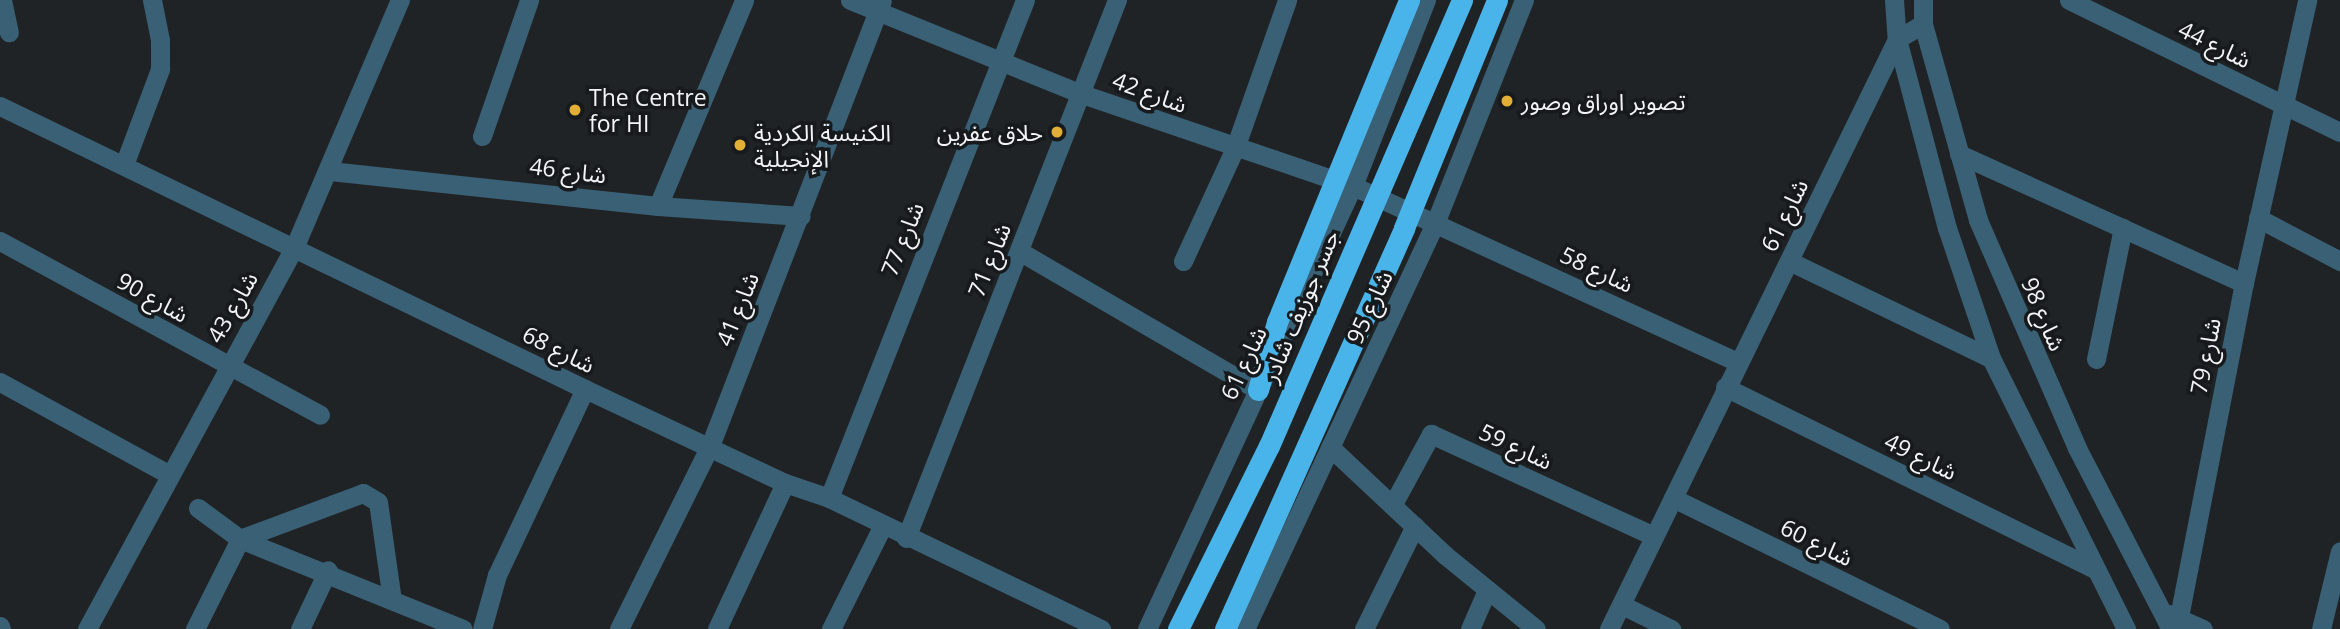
<!DOCTYPE html>
<html>
<head>
<meta charset="utf-8">
<style>
  body { margin:0 }
  #map { position:relative; width:2340px; height:629px; overflow:hidden; background:#202325; font-family:"Open Sans","Noto Sans Arabic",sans-serif }
  div>[style] { position:absolute }
  .minor>* { height:19px; margin:-9.5px; padding:0 9.5px; transform-origin:9.5px; border-radius:9.5px; background:#396075 }
  .tertiary>* { height:19px; margin:-9.5px; padding:0 9.5px; transform-origin:9.5px; border-radius:9.5px; background:#396075 }
  .motorway>* { height:21px; margin:-10.5px; padding:0 10.5px; transform-origin:10.5px; border-radius:10.5px; background:#49b4ea }
  .motorway-bridge>* { height:21px; margin:-10.5px; padding:0 10.5px; transform-origin:10.5px; border-radius:10.5px; background:#49b4ea }
  .dots>* { width:19px; height:19px; translate:-50% -50%; box-sizing:border-box; border:4px solid #171a1c; border-radius:50% }
  span { translate:-50% -50%; white-space:nowrap; text-align:center; line-height:1.15; -webkit-text-stroke:7px #171a1c; paint-order:stroke }
  .street-label { font-size:23px; color:#f2f4f5 }
  .poi-label { font-size:23px; color:#f2f4f5 }
  .left { translate:0 -50%; text-align:left }
  .right { translate:-100% -50%; text-align:right }
</style>
</head>
<body>
<div id="map">
  <div class="minor">
    <i style="left:2px;top:0;width:33px;rotate:78deg"></i>
    <i style="left:850px;top:0;width:250px;rotate:22.1deg"></i>
    <i style="left:1082px;top:94px;width:286px;rotate:18.8deg"></i>
    <i style="left:1353px;top:186px;width:422px;rotate:24.6deg"></i>
    <i style="left:2069px;top:0;width:301px;rotate:26deg"></i>
    <i style="left:0;top:106px;width:650px;rotate:25.82deg"></i>
    <i style="left:585px;top:389px;width:221px;rotate:25.2deg"></i>
    <i style="left:785px;top:483px;width:46px;rotate:18.8deg"></i>
    <i style="left:829px;top:498px;width:302px;rotate:25.7deg"></i>
    <i style="left:482px;top:136px;width:144px;rotate:-70.9deg"></i>
    <i style="left:1959px;top:154px;width:313px;rotate:24.4deg"></i>
    <i style="left:124px;top:165px;width:103px;rotate:-69.4deg"></i>
    <i style="left:160px;top:69px;width:29px;rotate:-90deg"></i>
    <i style="left:160px;top:40px;width:41px;rotate:-101.3deg"></i>
    <i style="left:330px;top:171px;width:330px;rotate:6.1deg"></i>
    <i style="left:658px;top:206px;width:143px;rotate:4deg"></i>
    <i style="left:658px;top:206px;width:223px;rotate:-67.3deg"></i>
    <i style="left:2258px;top:218px;width:93px;rotate:27.7deg"></i>
    <i style="left:0;top:241px;width:364px;rotate:28.5deg"></i>
    <i style="left:1019px;top:251px;width:276px;rotate:30.2deg"></i>
    <i style="left:1183px;top:261px;width:124px;rotate:-65.3deg"></i>
    <i style="left:1235px;top:148px;width:157px;rotate:-70.6deg"></i>
    <i style="left:1789px;top:261px;width:224px;rotate:25.7deg"></i>
    <i style="left:2096px;top:359px;width:134px;rotate:-78.4deg"></i>
    <i style="left:0;top:382px;width:194px;rotate:28.7deg"></i>
    <i style="left:1725px;top:387px;width:412px;rotate:26.2deg"></i>
    <i style="left:1330px;top:447px;width:158px;rotate:43.2deg"></i>
    <i style="left:1445px;top:555px;width:117px;rotate:39.1deg"></i>
    <i style="left:829px;top:498px;width:535px;rotate:-68.52deg"></i>
    <i style="left:1673px;top:498px;width:297px;rotate:26.1deg"></i>
    <i style="left:1393px;top:504px;width:80px;rotate:-61.5deg"></i>
    <i style="left:1431px;top:434px;width:245px;rotate:24.6deg"></i>
    <i style="left:198px;top:508px;width:52px;rotate:36.4deg"></i>
    <i style="left:240px;top:539px;width:240px;rotate:22deg"></i>
    <i style="left:906px;top:538px;width:578px;rotate:-68.59deg"></i>
    <i style="left:1622px;top:605px;width:55px;rotate:26.1deg"></i>
    <i style="left:2169px;top:614px;width:37px;rotate:24deg"></i>
    <i style="left:2179px;top:617px;width:340px;rotate:-79deg"></i>
    <i style="left:2244px;top:283px;width:290px;rotate:-77.4deg"></i>
    <i style="left:0;top:626px;width:3px;rotate:72deg"></i>
    <i style="left:87px;top:629px;width:434px;rotate:-61.5deg"></i>
    <i style="left:294px;top:248px;width:270px;rotate:-66.9deg"></i>
    <i style="left:195px;top:629px;width:101px;rotate:-63.4deg"></i>
    <i style="left:240px;top:539px;width:131px;rotate:-20.5deg"></i>
    <i style="left:363px;top:493px;width:17px;rotate:31deg"></i>
    <i style="left:378px;top:502px;width:99px;rotate:81.9deg"></i>
    <i style="left:300px;top:629px;width:65px;rotate:-64.6deg"></i>
    <i style="left:482px;top:629px;width:56px;rotate:-74.5deg"></i>
    <i style="left:497px;top:575px;width:206px;rotate:-64.7deg"></i>
    <i style="left:619px;top:629px;width:204px;rotate:-63.6deg"></i>
    <i style="left:710px;top:446px;width:477px;rotate:-68.9deg"></i>
    <i style="left:717px;top:629px;width:161px;rotate:-65deg"></i>
    <i style="left:831px;top:629px;width:114px;rotate:-63.4deg"></i>
    <i style="left:1364px;top:629px;width:115px;rotate:-63.7deg"></i>
    <i style="left:1470px;top:629px;width:43px;rotate:-66.4deg"></i>
    <i style="left:2321px;top:629px;width:80px;rotate:-76.3deg"></i>
  </div>
  <div class="tertiary">
    <i style="left:1894px;top:0;width:39px;rotate:86deg"></i>
    <i style="left:1897px;top:39px;width:196px;rotate:75.2deg"></i>
    <i style="left:1947px;top:228px;width:137px;rotate:71.3deg"></i>
    <i style="left:1991px;top:358px;width:303px;rotate:63.5deg"></i>
    <i style="left:1923px;top:0;width:24px;rotate:90deg"></i>
    <i style="left:1923px;top:24px;width:204px;rotate:74.3deg"></i>
    <i style="left:1978px;top:220px;width:249px;rotate:66.5deg"></i>
    <i style="left:2077px;top:448px;width:204px;rotate:62.6deg"></i>
    <i style="left:1147px;top:629px;width:489px;rotate:-65.1deg"></i>
    <i style="left:1353px;top:186px;width:200px;rotate:-68.6deg"></i>
    <i style="left:1245px;top:629px;width:450px;rotate:-64.9deg"></i>
    <i style="left:1436px;top:221px;width:238px;rotate:-68.3deg"></i>
    <i style="left:1609px;top:629px;width:657px;rotate:-63.98deg"></i>
    <i style="left:1897px;top:39px;width:30px;rotate:-30deg"></i>
  </div>
  <div class="motorway">
    <i style="left:1258px;top:390px;width:71px;rotate:-74.4deg"></i>
  </div>
  <div class="motorway-bridge">
    <i style="left:1277px;top:322px;width:348px;rotate:-67.7deg"></i>
    <i style="left:1178px;top:629px;width:204px;rotate:-63.6deg"></i>
    <i style="left:1269px;top:446px;width:486px;rotate:-66.6deg"></i>
    <i style="left:1225px;top:629px;width:439px;rotate:-65.9deg"></i>
    <i style="left:1404px;top:228px;width:246px;rotate:-67.8deg"></i>
  </div>
  <div class="dots">
    <i style="left:1507px;top:101px;background:#e3ae35"></i>
    <i style="left:575px;top:110px;background:#e3ae35"></i>
    <i style="left:1057px;top:132px;background:#e3ae35"></i>
    <i style="left:740px;top:145px;background:#e3ae35"></i>
  </div>
  <div class="street-label">
    <span style="left:2215px;top:44px;rotate:26deg">شارع 44</span>
    <span style="left:1150px;top:92px;rotate:20deg">شارع 42</span>
    <span style="left:568px;top:170px;rotate:7deg">شارع 46</span>
    <span style="left:1784px;top:215px;rotate:-64deg">شارع 61</span>
    <span style="left:902px;top:239px;rotate:-68deg">شارع 77</span>
    <span style="left:989px;top:260px;rotate:-68deg">شارع 71</span>
    <span style="left:1597px;top:269px;rotate:25deg">شارع 58</span>
    <span style="left:153px;top:297px;rotate:29deg">شارع 90</span>
    <span style="left:1300px;top:306px;rotate:-67deg">جسر جوزيف شادر</span>
    <span style="left:232px;top:307px;rotate:-60deg">شارع 43</span>
    <span style="left:1369px;top:307px;rotate:-65deg">شارع 95</span>
    <span style="left:737px;top:309px;rotate:-68deg">شارع 41</span>
    <span style="left:2044px;top:314px;rotate:67deg">شارع 98</span>
    <span style="left:559px;top:349px;rotate:26deg">شارع 68</span>
    <span style="left:2205px;top:356px;rotate:-79deg">شارع 79</span>
    <span style="left:1243px;top:363px;rotate:-65deg">شارع 61</span>
    <span style="left:1516px;top:446px;rotate:25deg">شارع 59</span>
    <span style="left:1921px;top:456px;rotate:26deg">شارع 49</span>
    <span style="left:1817px;top:542px;rotate:26deg">شارع 60</span>
  </div>
  <div class="poi-label">
    <span class="left" style="left:589px;top:110px">The Centre<br>for HI</span>
    <span class="left" style="left:1521px;top:101px">تصوير اوراق وصور</span>
    <span class="left" style="left:754px;top:145px">الكنيسة الكردية<br>الإنجيلية</span>
    <span class="right" style="left:1043px;top:132px">حلاق عفرين</span>
  </div>
</div>
</body>
</html>
